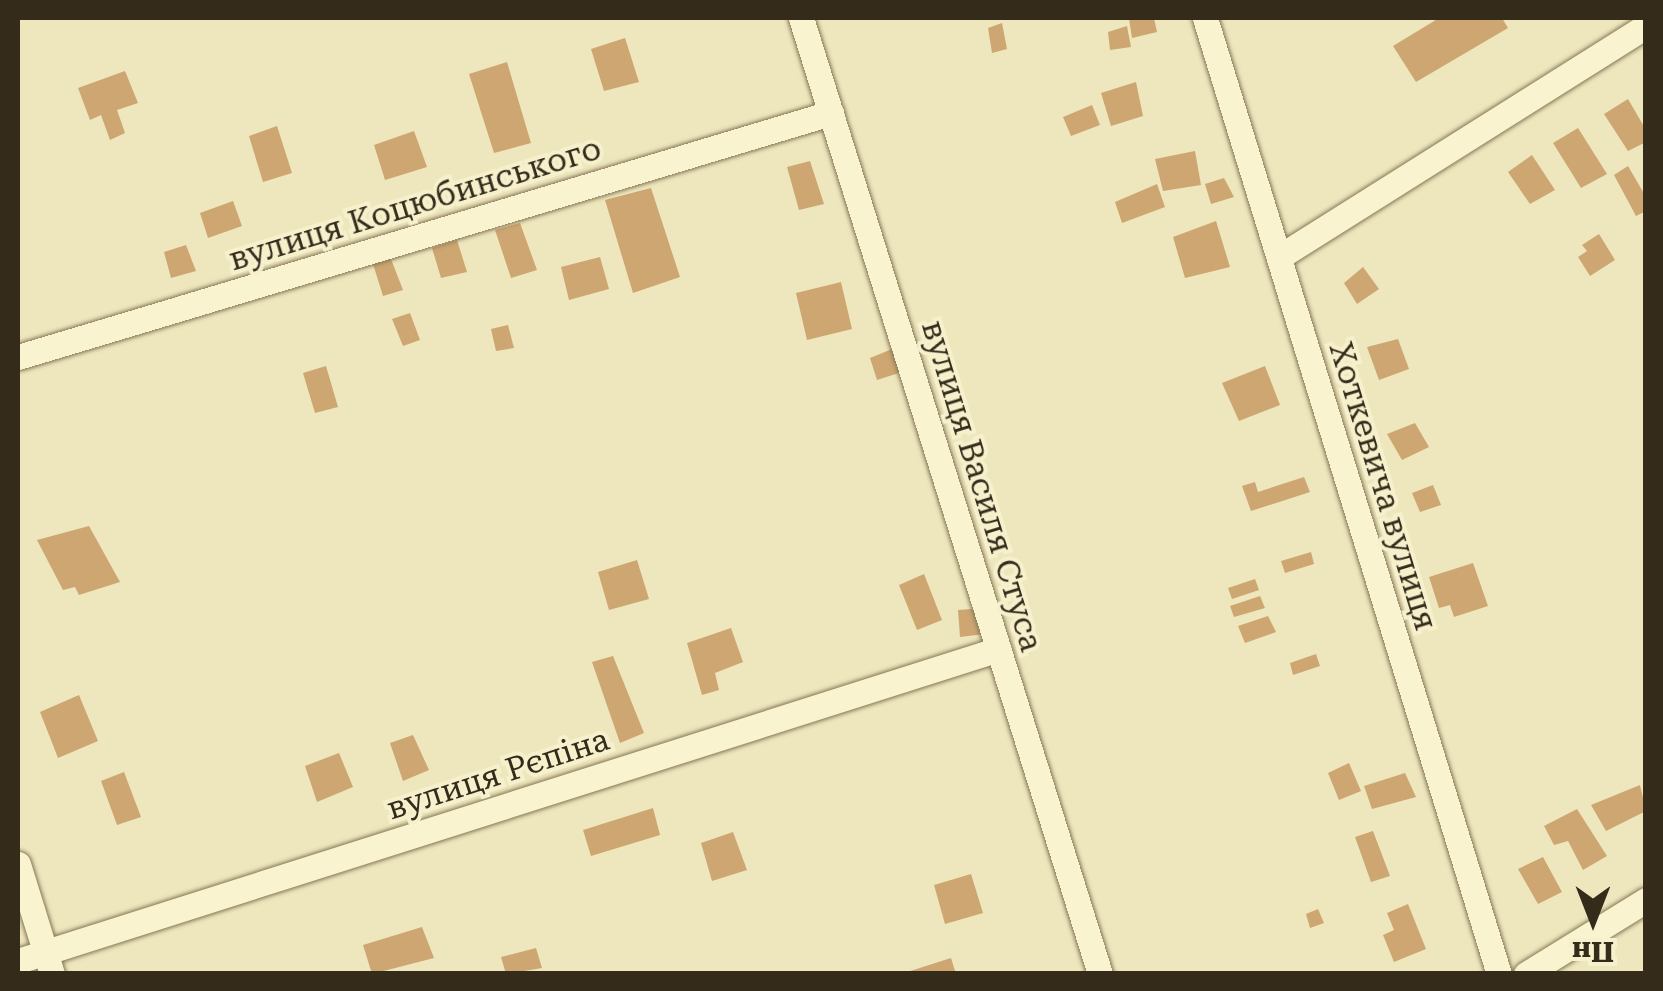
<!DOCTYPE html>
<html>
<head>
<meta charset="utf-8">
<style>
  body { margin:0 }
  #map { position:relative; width:1663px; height:991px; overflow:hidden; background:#eee7bd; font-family:"Roboto Serif",serif }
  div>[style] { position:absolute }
  .building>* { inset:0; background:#cda671 }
  .roads { filter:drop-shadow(0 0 2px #867756) drop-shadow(0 0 2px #867756) }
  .street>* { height:25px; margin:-12.5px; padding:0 12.5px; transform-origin:12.5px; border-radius:12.5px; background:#f9f3d0 }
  span { translate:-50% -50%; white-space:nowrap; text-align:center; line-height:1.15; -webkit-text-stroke:8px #f6f0cc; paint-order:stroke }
  .street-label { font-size:32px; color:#352b1b }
  .frame { position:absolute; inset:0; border:20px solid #352b1b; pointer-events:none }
  .north { position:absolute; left:1543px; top:871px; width:100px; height:100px; -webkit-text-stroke:8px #f6f0cc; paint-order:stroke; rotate:180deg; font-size:28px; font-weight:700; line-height:40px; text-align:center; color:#352b1b }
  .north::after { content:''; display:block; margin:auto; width:35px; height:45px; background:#352b1b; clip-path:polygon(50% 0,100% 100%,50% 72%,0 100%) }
</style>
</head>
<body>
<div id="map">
  <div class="building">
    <i style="clip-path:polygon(1136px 18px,1154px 18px,1157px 32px,1132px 38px,1129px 19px)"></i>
    <i style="clip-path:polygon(1439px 18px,1502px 18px,1508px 28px,1416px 82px,1393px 46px)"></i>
    <i style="clip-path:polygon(1002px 23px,1007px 49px,992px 53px,988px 28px)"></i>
    <i style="clip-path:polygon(1127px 26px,1131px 47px,1110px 50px,1108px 32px)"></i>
    <i style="clip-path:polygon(625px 38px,639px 82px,604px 91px,591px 49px)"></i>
    <i style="clip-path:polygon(507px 62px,531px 143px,494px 153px,469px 74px)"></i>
    <i style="clip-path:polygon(125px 71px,138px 103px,117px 110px,125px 133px,110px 140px,101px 115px,90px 120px,78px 88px)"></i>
    <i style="clip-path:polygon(1136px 82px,1143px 116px,1111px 126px,1101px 93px)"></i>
    <i style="clip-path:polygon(1628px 99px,1646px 130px,1646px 142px,1628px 151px,1604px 114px)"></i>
    <i style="clip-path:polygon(1092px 105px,1100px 125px,1071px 136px,1063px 117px)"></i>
    <i style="clip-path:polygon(277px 126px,292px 173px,263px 182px,249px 136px)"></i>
    <i style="clip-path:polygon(1578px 128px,1607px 174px,1581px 188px,1553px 143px)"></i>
    <i style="clip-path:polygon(414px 131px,427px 167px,385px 180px,374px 145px)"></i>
    <i style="clip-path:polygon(1195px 151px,1201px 185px,1163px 191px,1155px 159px)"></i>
    <i style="clip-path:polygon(1532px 155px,1555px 190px,1530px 204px,1508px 172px)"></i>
    <i style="clip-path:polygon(810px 161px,824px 204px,799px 210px,787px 167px)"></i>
    <i style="clip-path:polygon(1628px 166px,1646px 197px,1646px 211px,1636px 216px,1614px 175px)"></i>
    <i style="clip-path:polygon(1224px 178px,1234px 197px,1211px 204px,1205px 184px)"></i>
    <i style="clip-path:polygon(1157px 184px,1165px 207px,1122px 223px,1115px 202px)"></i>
    <i style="clip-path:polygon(651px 188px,680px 277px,633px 293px,605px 200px)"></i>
    <i style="clip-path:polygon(233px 201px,242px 226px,208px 238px,200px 213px)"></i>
    <i style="clip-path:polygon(1216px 221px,1230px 267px,1185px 278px,1173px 237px)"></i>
    <i style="clip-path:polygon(520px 223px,537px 270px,511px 278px,495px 230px)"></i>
    <i style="clip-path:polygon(1599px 234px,1615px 260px,1590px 276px,1578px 257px,1587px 251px,1582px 245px)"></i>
    <i style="clip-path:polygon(457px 240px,467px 272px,441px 278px,432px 248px)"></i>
    <i style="clip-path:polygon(186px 245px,196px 271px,171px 278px,164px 252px)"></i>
    <i style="clip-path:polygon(600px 257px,609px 289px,569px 300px,561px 267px)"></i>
    <i style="clip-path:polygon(391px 259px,403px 290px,383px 296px,373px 264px)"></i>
    <i style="clip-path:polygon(1363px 267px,1379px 289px,1357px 304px,1344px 283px)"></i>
    <i style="clip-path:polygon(841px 282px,852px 329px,807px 340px,796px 293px)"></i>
    <i style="clip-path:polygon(410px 313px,420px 340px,403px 346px,392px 319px)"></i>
    <i style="clip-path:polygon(508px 325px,514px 348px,496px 351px,491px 329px)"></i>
    <i style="clip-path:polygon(1398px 339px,1409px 369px,1379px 380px,1367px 347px)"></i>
    <i style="clip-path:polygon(897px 347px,905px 371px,877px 380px,870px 358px)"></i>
    <i style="clip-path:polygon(326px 366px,338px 407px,315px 413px,303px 373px)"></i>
    <i style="clip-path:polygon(1265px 366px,1280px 405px,1239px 421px,1222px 383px)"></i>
    <i style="clip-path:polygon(1415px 423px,1429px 447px,1402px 460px,1387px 434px)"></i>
    <i style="clip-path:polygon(1304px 477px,1310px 492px,1251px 511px,1242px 486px,1255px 482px,1258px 492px)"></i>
    <i style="clip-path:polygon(1433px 485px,1441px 505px,1420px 512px,1412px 493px)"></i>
    <i style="clip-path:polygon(89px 526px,120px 582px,79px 595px,75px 587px,63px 590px,37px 540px)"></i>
    <i style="clip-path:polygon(1311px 552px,1314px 564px,1285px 573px,1281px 561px)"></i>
    <i style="clip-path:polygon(637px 560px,649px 599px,609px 610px,598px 572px)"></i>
    <i style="clip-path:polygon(1473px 563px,1488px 606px,1454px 617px,1450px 605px,1439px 608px,1429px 577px)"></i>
    <i style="clip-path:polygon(924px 574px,942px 620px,917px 630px,899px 585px)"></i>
    <i style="clip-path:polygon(1255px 579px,1259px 590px,1232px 599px,1228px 588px)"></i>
    <i style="clip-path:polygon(1260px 596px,1265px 608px,1234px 617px,1230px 606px)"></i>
    <i style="clip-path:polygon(984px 608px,985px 634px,960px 637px,958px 610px)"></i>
    <i style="clip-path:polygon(1268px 616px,1276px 632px,1245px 643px,1238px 626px)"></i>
    <i style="clip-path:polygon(731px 628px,743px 662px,715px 673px,719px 690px,702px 695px,687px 643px)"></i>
    <i style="clip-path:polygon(1316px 654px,1320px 666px,1293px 675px,1290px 663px)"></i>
    <i style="clip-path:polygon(613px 656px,644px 733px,620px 743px,592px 662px)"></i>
    <i style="clip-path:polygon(79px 695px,98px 741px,58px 758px,40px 712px)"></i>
    <i style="clip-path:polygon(413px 735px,429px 770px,403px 781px,390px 743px)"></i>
    <i style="clip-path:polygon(339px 753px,353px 787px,317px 802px,305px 766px)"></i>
    <i style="clip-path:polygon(1349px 763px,1361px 791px,1339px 800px,1328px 773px)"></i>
    <i style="clip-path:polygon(124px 772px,141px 817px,117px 825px,101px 781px)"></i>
    <i style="clip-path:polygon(1405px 773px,1416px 797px,1372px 809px,1364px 786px)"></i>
    <i style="clip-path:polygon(1640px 785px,1646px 811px,1606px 831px,1591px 805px)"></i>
    <i style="clip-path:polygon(653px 808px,660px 835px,591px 856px,583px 830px)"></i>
    <i style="clip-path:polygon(1577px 809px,1607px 856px,1583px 870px,1568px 841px,1554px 845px,1544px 826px)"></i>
    <i style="clip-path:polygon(1373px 831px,1390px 876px,1371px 882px,1355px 837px)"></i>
    <i style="clip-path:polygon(733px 832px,747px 870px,712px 881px,701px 843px)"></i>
    <i style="clip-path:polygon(1543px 857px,1562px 892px,1538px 904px,1518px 869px)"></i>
    <i style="clip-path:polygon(971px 874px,983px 913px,945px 924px,934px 885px)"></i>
    <i style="clip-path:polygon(1408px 904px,1426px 949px,1394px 962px,1383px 935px,1394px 930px,1387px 913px)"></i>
    <i style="clip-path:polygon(1318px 909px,1324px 923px,1310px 928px,1306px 914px)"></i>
    <i style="clip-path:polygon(422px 927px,434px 958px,372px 974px,363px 945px)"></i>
    <i style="clip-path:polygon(536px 948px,542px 968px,506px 974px,501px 957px)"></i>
    <i style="clip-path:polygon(951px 958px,956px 974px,905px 974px,904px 973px)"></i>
  </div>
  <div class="roads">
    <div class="street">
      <i style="left:801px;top:18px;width:1002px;rotate:72.63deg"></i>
      <i style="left:1205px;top:18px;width:1000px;rotate:72.91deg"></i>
      <i style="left:1279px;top:257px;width:434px;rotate:-32.2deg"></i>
      <i style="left:18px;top:357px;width:849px;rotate:-16.71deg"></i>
      <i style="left:18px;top:864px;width:115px;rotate:72.8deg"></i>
      <i style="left:18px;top:961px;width:1029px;rotate:-17.64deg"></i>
      <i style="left:1526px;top:974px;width:141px;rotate:-31.7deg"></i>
    </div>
  </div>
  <div class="street-label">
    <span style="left:415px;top:204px;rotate:-17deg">вулиця Коцюбинського</span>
    <span style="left:982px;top:486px;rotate:73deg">вулиця Василя Стуса</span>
    <span style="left:1383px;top:486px;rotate:73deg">Хоткевича вулиця</span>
    <span style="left:498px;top:774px;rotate:-18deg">вулиця Рєпіна</span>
  </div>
  <div class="frame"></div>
  <div class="north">Пн</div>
</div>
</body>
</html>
